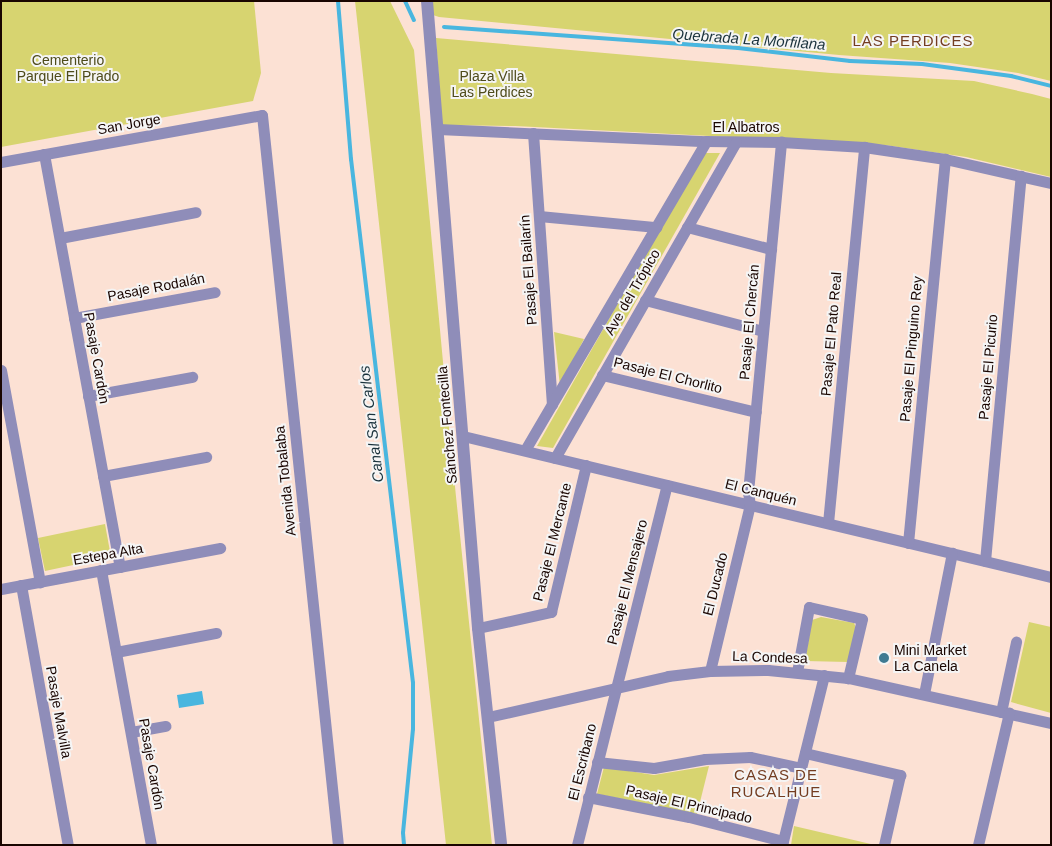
<!DOCTYPE html>
<html>
<head>
<meta charset="utf-8">
<style>
  body { margin:0 }
  #map { position:relative; width:1052px; height:846px; overflow:hidden; background:#fce1d4; font-family:Arial,sans-serif }
  div>[style] { position:absolute }
  .green>* { inset:0; background:#d7d470 }
  .water>* { inset:0; background:#49b6df }
  .stream>* { height:4px; margin:-2px; padding:0 2px; transform-origin:2px; border-radius:2px; background:#49b6df }
  .minor>* { height:11px; margin:-5.5px; padding:0 5.5px; transform-origin:5.5px; border-radius:5.5px; background:#8f8db9 }
  .tertiary>* { height:12px; margin:-6px; padding:0 6px; transform-origin:6px; border-radius:6px; background:#8f8db9 }
  .dots>* { width:14px; height:14px; translate:-50% -50%; box-sizing:border-box; border:2px solid #f5f5f5; border-radius:50% }
  span { translate:-50% -50%; white-space:nowrap; text-align:center; line-height:1.15; -webkit-text-stroke:4px #f5f5f5; paint-order:stroke }
  .park-label { font-size:14px; color:#4e4b1a }
  .street-label { font-size:14px; color:#190500 }
  .poi-label { font-size:14px; color:#190500 }
  .left { translate:0 -50%; text-align:left }
  .water-label { font-size:15px; color:#1a323c; font-style:italic }
  .neighbourhood-label { font-size:15px; color:#743d21; letter-spacing:1px }
  .frame { position:absolute; inset:0; border:2px solid #190500; pointer-events:none }
</style>
</head>
<body>
<div id="map">
  <div class="green">
    <i style="clip-path:polygon(1px 1px,254px 1px,261px 73px,253px 101px,1px 147px)"></i>
    <i style="clip-path:polygon(355px 1px,390px 1px,414px 50px,451px 448px,492px 845px,446px 845px)"></i>
    <i style="clip-path:polygon(432px 1px,1050px 1px,1051px 81px,1018px 73px,950px 63px,839px 55px,439px 17px,433px 15px)"></i>
    <i style="clip-path:polygon(436px 38px,831px 73px,974px 81px,1032px 94px,1051px 99px,1051px 177px,966px 157px,885px 145px,515px 126px,442px 125px)"></i>
    <i style="clip-path:polygon(703px 153px,720px 153px,553px 448px,537px 446px)"></i>
    <i style="clip-path:polygon(554px 332px,584px 339px,560px 386px)"></i>
    <i style="clip-path:polygon(105px 524px,111px 557px,45px 571px,38px 538px)"></i>
    <i style="clip-path:polygon(821px 617px,854px 623px,856px 628px,848px 662px,805px 661px,812px 620px)"></i>
    <i style="clip-path:polygon(1029px 622px,1051px 627px,1051px 713px,1011px 702px)"></i>
    <i style="clip-path:polygon(709px 766px,697px 814px,597px 794px,604px 767px,654px 775px)"></i>
    <i style="clip-path:polygon(794px 826px,875px 845px,791px 845px)"></i>
  </div>
  <div class="water">
    <i style="clip-path:polygon(202px 691px,204px 704px,179px 708px,177px 695px)"></i>
  </div>
  <div class="stream">
    <i style="left:338px;top:1px;width:159px;rotate:85.3deg"></i>
    <i style="left:351px;top:159px;width:528px;rotate:83.25deg"></i>
    <i style="left:413px;top:683px;width:46px;rotate:90deg"></i>
    <i style="left:413px;top:729px;width:104px;rotate:95.5deg"></i>
    <i style="left:403px;top:833px;width:12px;rotate:85deg"></i>
    <i style="left:405px;top:1px;width:21px;rotate:65deg"></i>
    <i style="left:444px;top:27px;width:295px;rotate:4.1deg"></i>
    <i style="left:738px;top:48px;width:113px;rotate:6.6deg"></i>
    <i style="left:850px;top:61px;width:72px;rotate:2.4deg"></i>
    <i style="left:922px;top:64px;width:90px;rotate:7.7deg"></i>
    <i style="left:1011px;top:76px;width:41px;rotate:14deg"></i>
  </div>
  <div class="minor">
    <i style="left:438px;top:129px;width:268px;rotate:2.6deg"></i>
    <i style="left:706px;top:141px;width:75px;rotate:0.8deg"></i>
    <i style="left:781px;top:142px;width:83px;rotate:3.4deg"></i>
    <i style="left:864px;top:147px;width:82px;rotate:8.4deg"></i>
    <i style="left:945px;top:159px;width:109px;rotate:12.8deg"></i>
    <i style="left:533px;top:133px;width:272px;rotate:86deg"></i>
    <i style="left:44px;top:154px;width:420px;rotate:79.6deg"></i>
    <i style="left:1px;top:162px;width:265px;rotate:-10.2deg"></i>
    <i style="left:262px;top:115px;width:734px;rotate:84.06deg"></i>
    <i style="left:539px;top:216px;width:118px;rotate:5.4deg"></i>
    <i style="left:687px;top:227px;width:87px;rotate:14.7deg"></i>
    <i style="left:60px;top:238px;width:138px;rotate:-10.8deg"></i>
    <i style="left:645px;top:300px;width:122px;rotate:14.7deg"></i>
    <i style="left:74px;top:318px;width:143px;rotate:-10.4deg"></i>
    <i style="left:1px;top:370px;width:216px;rotate:79.6deg"></i>
    <i style="left:602px;top:375px;width:158px;rotate:13.5deg"></i>
    <i style="left:88px;top:396px;width:106px;rotate:-10.4deg"></i>
    <i style="left:463px;top:436px;width:605px;rotate:13.48deg"></i>
    <i style="left:525px;top:450px;width:358px;rotate:-59.6deg"></i>
    <i style="left:555px;top:458px;width:364px;rotate:-60.2deg"></i>
    <i style="left:103px;top:476px;width:105px;rotate:-10.5deg"></i>
    <i style="left:828px;top:523px;width:378px;rotate:-84.5deg"></i>
    <i style="left:908px;top:543px;width:386px;rotate:-84.5deg"></i>
    <i style="left:985px;top:561px;width:387px;rotate:-84.7deg"></i>
    <i style="left:101px;top:570px;width:280px;rotate:79.7deg"></i>
    <i style="left:21px;top:585px;width:264px;rotate:79.8deg"></i>
    <i style="left:1px;top:589px;width:223px;rotate:-10.6deg"></i>
    <i style="left:478px;top:628px;width:75px;rotate:-12.4deg"></i>
    <i style="left:551px;top:612px;width:151px;rotate:-76.6deg"></i>
    <i style="left:116px;top:652px;width:102px;rotate:-10.8deg"></i>
    <i style="left:710px;top:671px;width:171px;rotate:-76.5deg"></i>
    <i style="left:750px;top:505px;width:13px;rotate:-99deg"></i>
    <i style="left:748px;top:492px;width:352px;rotate:-84.6deg"></i>
    <i style="left:797px;top:672px;width:66px;rotate:-79.5deg"></i>
    <i style="left:809px;top:607px;width:54px;rotate:12.8deg"></i>
    <i style="left:862px;top:619px;width:61px;rotate:103.3deg"></i>
    <i style="left:924px;top:694px;width:144px;rotate:-78.8deg"></i>
    <i style="left:1001px;top:712px;width:72px;rotate:-77.9deg"></i>
    <i style="left:488px;top:717px;width:185px;rotate:-12.8deg"></i>
    <i style="left:668px;top:676px;width:42px;rotate:-6.8deg"></i>
    <i style="left:710px;top:671px;width:58px;rotate:-1deg"></i>
    <i style="left:768px;top:670px;width:80px;rotate:5.7deg"></i>
    <i style="left:848px;top:678px;width:208px;rotate:12.5deg"></i>
    <i style="left:131px;top:732px;width:35px;rotate:-10deg"></i>
    <i style="left:805px;top:753px;width:98px;rotate:13deg"></i>
    <i style="left:900px;top:775px;width:72px;rotate:102.9deg"></i>
    <i style="left:597px;top:762px;width:57px;rotate:6deg"></i>
    <i style="left:654px;top:768px;width:52px;rotate:-10deg"></i>
    <i style="left:705px;top:759px;width:45px;rotate:-2.5deg"></i>
    <i style="left:750px;top:757px;width:52px;rotate:12.2deg"></i>
    <i style="left:588px;top:797px;width:103px;rotate:11.2deg"></i>
    <i style="left:689px;top:817px;width:97px;rotate:14.3deg"></i>
    <i style="left:577px;top:845px;width:371px;rotate:-76deg"></i>
    <i style="left:782px;top:845px;width:175px;rotate:-76.1deg"></i>
    <i style="left:978px;top:845px;width:136px;rotate:-76.8deg"></i>
  </div>
  <div class="tertiary">
    <i style="left:427px;top:1px;width:629px;rotate:85.35deg"></i>
    <i style="left:478px;top:628px;width:218px;rotate:83.9deg"></i>
  </div>
  <div class="dots">
    <i style="left:884px;top:658px;background:#3f7a92"></i>
  </div>
  <div class="park-label">
    <span style="left:68px;top:68px">Cementerio<br>Parque El Prado</span>
    <span style="left:492px;top:84px">Plaza Villa<br>Las Perdices</span>
  </div>
  <div class="street-label">
    <span style="left:129px;top:124px;rotate:-10deg">San Jorge</span>
    <span style="left:746px;top:127px">El Albatros</span>
    <span style="left:528px;top:270px;rotate:-94deg">Pasaje El Bailarín</span>
    <span style="left:156px;top:287px;rotate:-11deg">Pasaje Rodalán</span>
    <span style="left:632px;top:292px;rotate:-60deg">Ave del Trópico</span>
    <span style="left:749px;top:322px;rotate:-85deg">Pasaje El Chercán</span>
    <span style="left:831px;top:334px;rotate:-85deg">Pasaje El Pato Real</span>
    <span style="left:911px;top:349px;rotate:-85deg">Pasaje El Pinguino Rey</span>
    <span style="left:97px;top:358px;rotate:80deg">Pasaje Cardón</span>
    <span style="left:988px;top:367px;rotate:-85deg">Pasaje El Picurio</span>
    <span style="left:668px;top:375px;rotate:14deg">Pasaje El Chorlito</span>
    <span style="left:447px;top:425px;rotate:-95deg">Sánchez Fontecilla</span>
    <span style="left:285px;top:481px;rotate:-96deg">Avenida Tobalaba</span>
    <span style="left:761px;top:492px;rotate:14deg">El Canquén</span>
    <span style="left:552px;top:542px;rotate:-76deg">Pasaje El Mercante</span>
    <span style="left:108px;top:554px;rotate:-10deg">Estepa Alta</span>
    <span style="left:627px;top:582px;rotate:-76deg">Pasaje El Mensajero</span>
    <span style="left:715px;top:584px;rotate:-76deg">El Ducado</span>
    <span style="left:770px;top:657px;rotate:2deg">La Condesa</span>
    <span style="left:59px;top:712px;rotate:80deg">Pasaje Malvilla</span>
    <span style="left:582px;top:762px;rotate:-76deg">El Escribano</span>
    <span style="left:152px;top:764px;rotate:80deg">Pasaje Cardón</span>
    <span style="left:689px;top:804px;rotate:13deg">Pasaje El Principado</span>
  </div>
  <div class="poi-label">
    <span class="left" style="left:894px;top:658px">Mini Market<br>La Canela</span>
  </div>
  <div class="water-label">
    <span style="left:749px;top:39px;rotate:4deg">Quebrada La Morfilana</span>
    <span style="left:371px;top:424px;rotate:-97deg">Canal San Carlos</span>
  </div>
  <div class="neighbourhood-label">
    <span style="left:913px;top:41px">LAS PERDICES</span>
    <span style="left:776px;top:783px">CASAS DE<br>RUCALHUE</span>
  </div>
  <div class="frame"></div>
</div>
</body>
</html>
